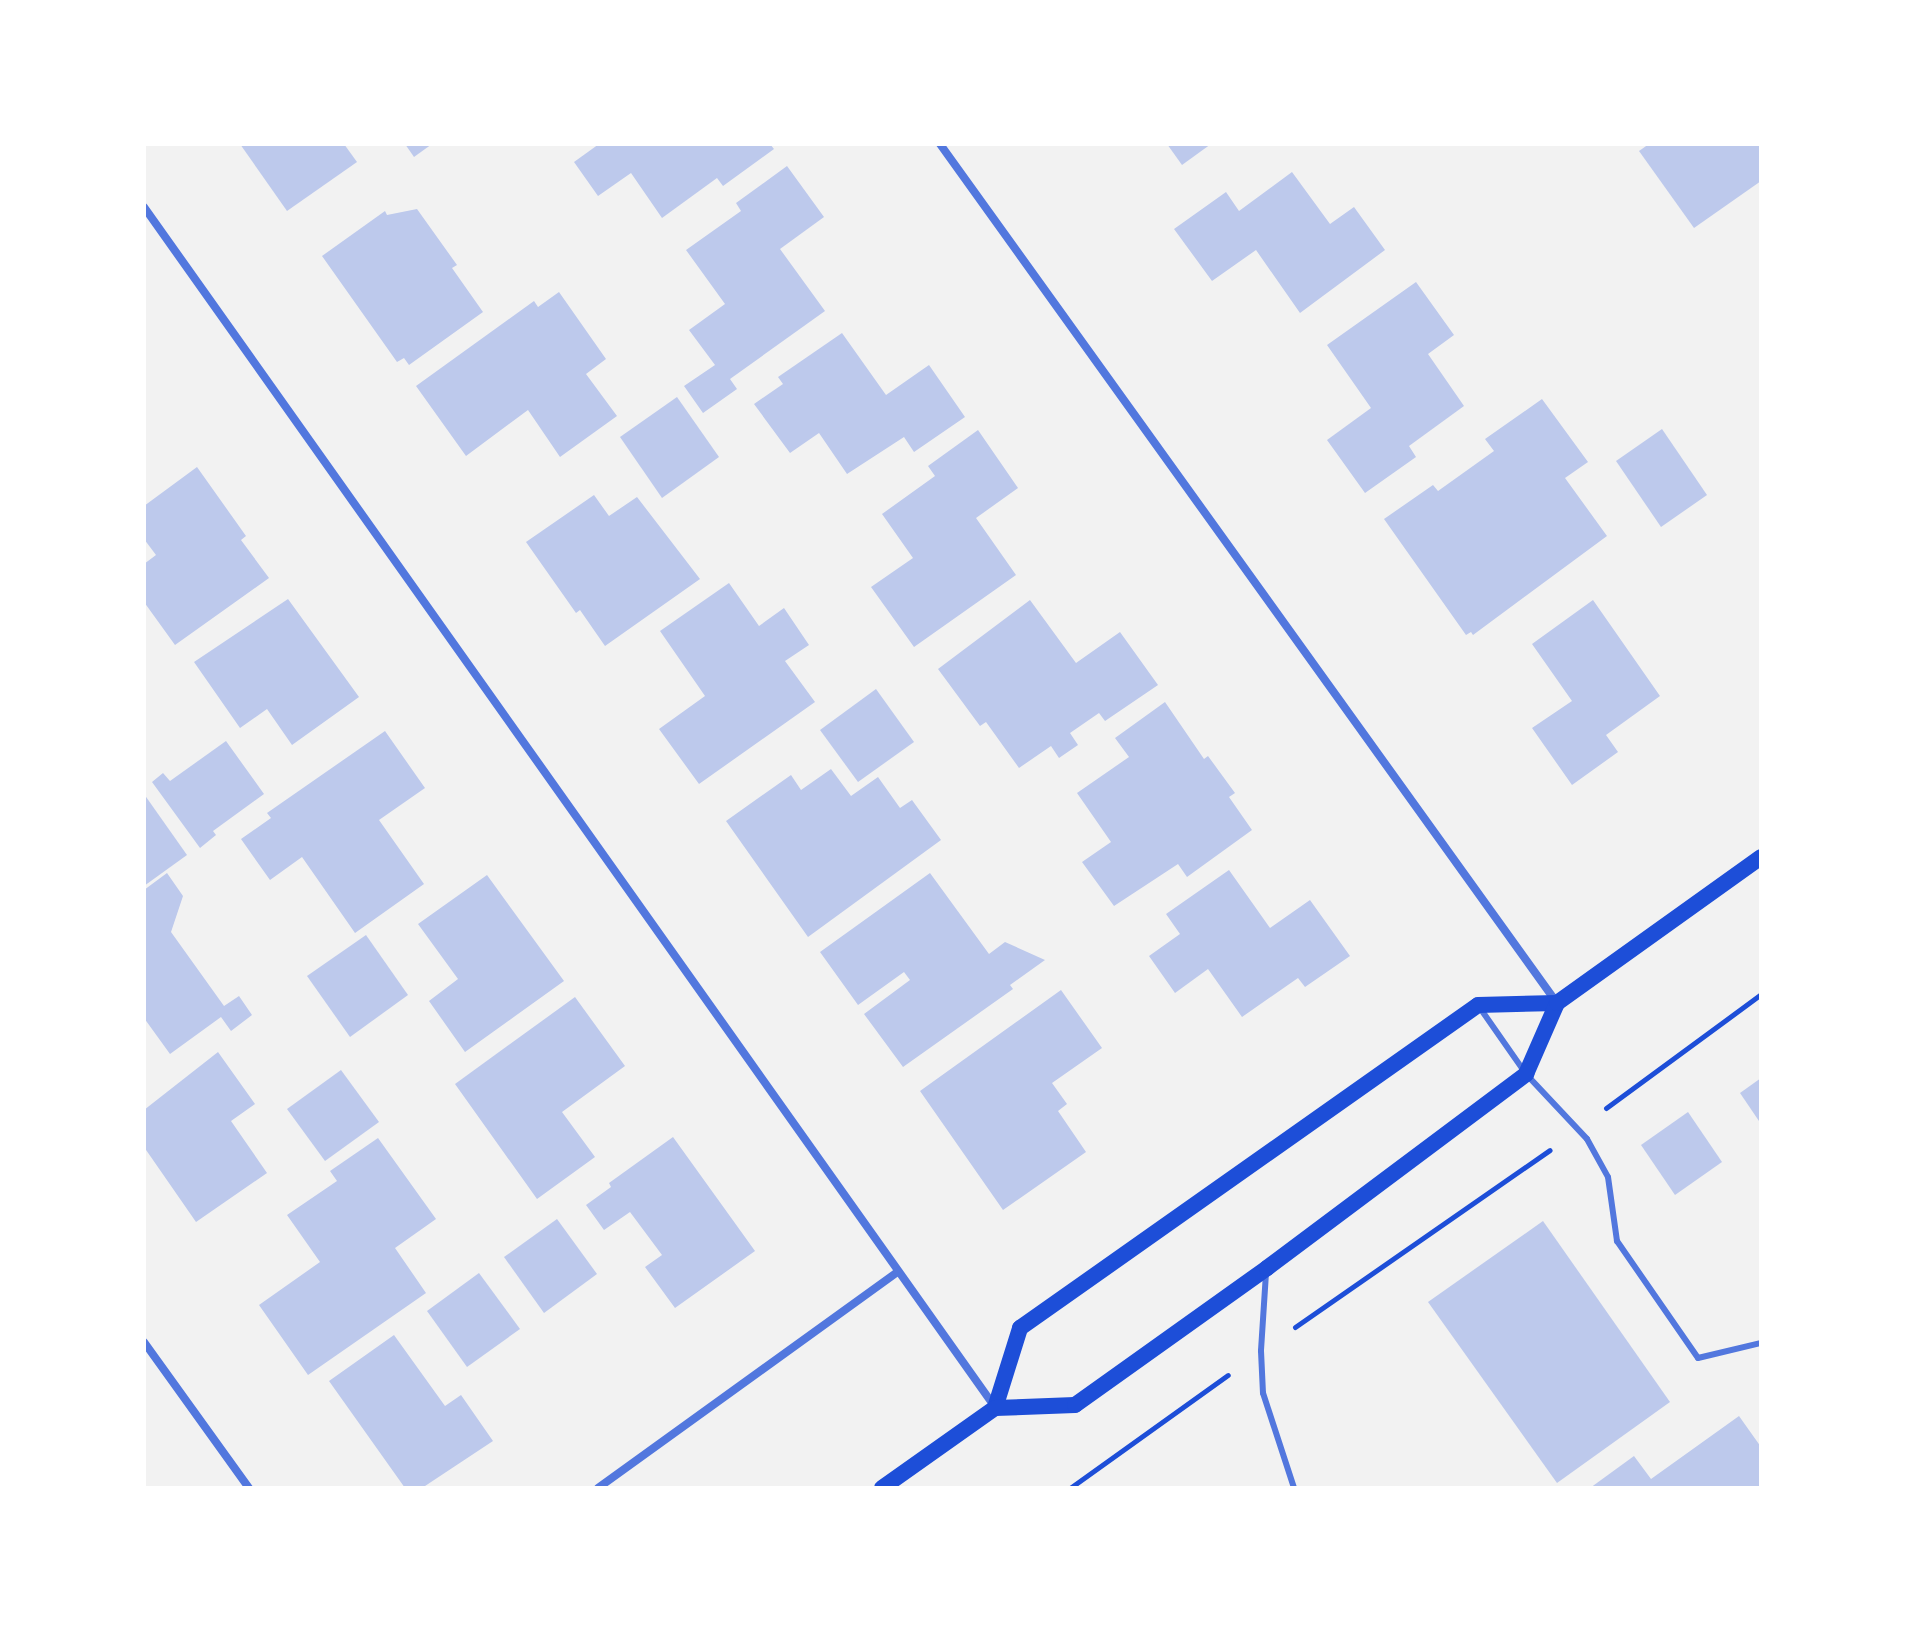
<!DOCTYPE html>
<html>
<head>
<meta charset="utf-8">
<style>
  body { margin:0 }
  #map { position:relative; width:1905px; height:1632px; overflow:hidden; background:#f2f2f2; font-family:"Source Sans 3",sans-serif }
  div>[style] { position:absolute }
  .building>* { inset:0; background:#bdc9ec }
  .path>* { height:5px; margin:-2.5px; padding:0 2.5px; transform-origin:2.5px; border-radius:2.5px; background:#1d4ed8 }
  .service>* { height:6px; margin:-3px; padding:0 3px; transform-origin:3px; border-radius:3px; background:#5277de }
  .minor>* { height:8px; margin:-4px; padding:0 4px; transform-origin:4px; border-radius:4px; background:#5277de }
  .secondary>* { height:16px; margin:-8px; padding:0 8px; transform-origin:8px; border-radius:8px; background:#1d4ed8 }
  span { translate:-50% -50%; white-space:nowrap; text-align:center; line-height:1.15; -webkit-text-stroke:8px #fff; paint-order:stroke }
  .frame { position:absolute; inset:0; border:146px solid #fff; pointer-events:none }
</style>
</head>
<body>
<div id="map">
  <div class="building">
    <i style="clip-path:polygon(240px 144px,344px 144px,357px 162px,287px 211px)"></i>
    <i style="clip-path:polygon(405px 144px,432px 144px,414px 157px)"></i>
    <i style="clip-path:polygon(599px 144px,770px 144px,774px 149px,723px 186px,717px 178px,662px 218px,631px 173px,598px 196px,574px 162px)"></i>
    <i style="clip-path:polygon(1167px 144px,1211px 144px,1182px 165px)"></i>
    <i style="clip-path:polygon(1649px 144px,1761px 144px,1761px 181px,1694px 228px,1639px 151px)"></i>
    <i style="clip-path:polygon(787px 166px,824px 217px,780px 249px,825px 311px,730px 379px,737px 389px,703px 413px,684px 386px,715px 365px,689px 330px,725px 304px,686px 250px,741px 211px,736px 203px)"></i>
    <i style="clip-path:polygon(1292px 172px,1330px 224px,1354px 207px,1385px 250px,1300px 313px,1256px 250px,1212px 281px,1174px 229px,1226px 192px,1239px 211px)"></i>
    <i style="clip-path:polygon(417px 209px,457px 265px,452px 268px,483px 312px,409px 365px,404px 358px,397px 362px,322px 256px,385px 211px,387px 215px)"></i>
    <i style="clip-path:polygon(1416px 282px,1454px 335px,1428px 354px,1464px 406px,1409px 446px,1416px 457px,1365px 493px,1327px 440px,1371px 408px,1327px 345px)"></i>
    <i style="clip-path:polygon(559px 292px,606px 359px,586px 374px,617px 416px,560px 457px,528px 410px,466px 456px,416px 386px,534px 301px,538px 307px)"></i>
    <i style="clip-path:polygon(842px 333px,886px 395px,929px 365px,965px 417px,914px 452px,904px 437px,847px 474px,819px 433px,790px 453px,754px 404px,783px 384px,778px 377px)"></i>
    <i style="clip-path:polygon(677px 397px,719px 457px,662px 498px,620px 437px)"></i>
    <i style="clip-path:polygon(1542px 399px,1588px 462px,1565px 478px,1607px 536px,1473px 635px,1471px 632px,1466px 635px,1384px 519px,1433px 485px,1438px 491px,1494px 451px,1485px 439px)"></i>
    <i style="clip-path:polygon(1662px 429px,1707px 495px,1661px 527px,1616px 461px)"></i>
    <i style="clip-path:polygon(978px 430px,1018px 488px,976px 518px,1016px 575px,914px 647px,871px 587px,913px 558px,882px 514px,935px 476px,928px 466px)"></i>
    <i style="clip-path:polygon(197px 467px,246px 536px,241px 540px,269px 578px,175px 645px,144px 602px,144px 564px,156px 555px,144px 539px,144px 506px)"></i>
    <i style="clip-path:polygon(594px 495px,609px 516px,637px 497px,700px 579px,605px 646px,580px 610px,576px 613px,526px 542px)"></i>
    <i style="clip-path:polygon(729px 583px,759px 626px,784px 608px,809px 645px,785px 661px,815px 702px,699px 784px,659px 729px,705px 696px,660px 631px)"></i>
    <i style="clip-path:polygon(288px 599px,359px 697px,292px 745px,267px 709px,240px 728px,194px 662px)"></i>
    <i style="clip-path:polygon(1030px 600px,1076px 663px,1120px 632px,1158px 685px,1105px 721px,1099px 713px,1070px 733px,1078px 745px,1059px 758px,1051px 746px,1019px 768px,986px 722px,980px 726px,938px 669px)"></i>
    <i style="clip-path:polygon(1593px 600px,1660px 696px,1606px 735px,1618px 752px,1572px 785px,1532px 728px,1572px 701px,1532px 644px)"></i>
    <i style="clip-path:polygon(876px 689px,914px 742px,858px 782px,820px 730px)"></i>
    <i style="clip-path:polygon(1165px 702px,1204px 759px,1208px 756px,1235px 793px,1229px 797px,1252px 830px,1187px 877px,1178px 864px,1114px 906px,1082px 862px,1111px 842px,1077px 793px,1129px 757px,1115px 738px)"></i>
    <i style="clip-path:polygon(385px 731px,425px 788px,379px 820px,424px 884px,355px 933px,302px 857px,270px 880px,241px 839px,271px 818px,267px 813px)"></i>
    <i style="clip-path:polygon(226px 741px,264px 794px,213px 831px,216px 835px,200px 848px,152px 782px,163px 773px,170px 781px)"></i>
    <i style="clip-path:polygon(831px 769px,851px 796px,878px 777px,900px 808px,912px 800px,941px 840px,808px 937px,726px 821px,791px 775px,801px 790px)"></i>
    <i style="clip-path:polygon(144px 794px,187px 855px,144px 886px)"></i>
    <i style="clip-path:polygon(1229px 870px,1270px 928px,1310px 900px,1350px 956px,1305px 987px,1298px 978px,1242px 1017px,1208px 969px,1175px 993px,1149px 956px,1180px 934px,1166px 914px)"></i>
    <i style="clip-path:polygon(167px 873px,183px 896px,171px 932px,224px 1006px,239px 996px,252px 1015px,231px 1031px,221px 1017px,170px 1054px,144px 1018px,144px 890px)"></i>
    <i style="clip-path:polygon(930px 873px,989px 954px,1005px 942px,1045px 960px,1010px 985px,1013px 989px,903px 1067px,864px 1014px,910px 980px,904px 972px,858px 1005px,820px 952px)"></i>
    <i style="clip-path:polygon(487px 875px,564px 981px,465px 1052px,429px 1001px,458px 979px,418px 924px)"></i>
    <i style="clip-path:polygon(366px 935px,408px 995px,350px 1037px,307px 976px)"></i>
    <i style="clip-path:polygon(1061px 990px,1102px 1048px,1052px 1083px,1067px 1104px,1058px 1111px,1086px 1152px,1003px 1210px,920px 1091px)"></i>
    <i style="clip-path:polygon(575px 997px,625px 1066px,562px 1112px,595px 1157px,537px 1199px,455px 1084px)"></i>
    <i style="clip-path:polygon(218px 1052px,255px 1104px,231px 1121px,267px 1173px,196px 1222px,144px 1147px,144px 1110px)"></i>
    <i style="clip-path:polygon(341px 1070px,379px 1122px,325px 1161px,287px 1109px)"></i>
    <i style="clip-path:polygon(1761px 1078px,1761px 1124px,1740px 1093px)"></i>
    <i style="clip-path:polygon(1688px 1112px,1722px 1162px,1675px 1195px,1641px 1145px)"></i>
    <i style="clip-path:polygon(673px 1137px,755px 1251px,675px 1308px,645px 1267px,662px 1255px,630px 1212px,604px 1230px,586px 1205px,611px 1187px,609px 1183px)"></i>
    <i style="clip-path:polygon(378px 1138px,436px 1219px,395px 1248px,426px 1293px,308px 1375px,259px 1305px,320px 1262px,287px 1215px,337px 1181px,330px 1171px)"></i>
    <i style="clip-path:polygon(557px 1219px,597px 1274px,544px 1313px,504px 1257px)"></i>
    <i style="clip-path:polygon(1543px 1221px,1670px 1402px,1557px 1483px,1428px 1302px)"></i>
    <i style="clip-path:polygon(479px 1273px,520px 1329px,467px 1367px,427px 1311px)"></i>
    <i style="clip-path:polygon(394px 1335px,445px 1406px,461px 1395px,493px 1441px,422px 1488px,405px 1488px,329px 1381px)"></i>
    <i style="clip-path:polygon(1739px 1416px,1761px 1447px,1761px 1488px,1590px 1488px,1634px 1456px,1651px 1479px)"></i>
  </div>
  <div class="path">
    <i style="left:1606px;top:1108px;width:192px;rotate:-36.3deg"></i>
    <i style="left:1295px;top:1327px;width:310px;rotate:-34.8deg"></i>
    <i style="left:1070px;top:1488px;width:194px;rotate:-35.6deg"></i>
  </div>
  <div class="service">
    <i style="left:1480px;top:1008px;width:80px;rotate:55.1deg"></i>
    <i style="left:1526px;top:1074px;width:89px;rotate:46.8deg"></i>
    <i style="left:1587px;top:1139px;width:43px;rotate:61.1deg"></i>
    <i style="left:1608px;top:1177px;width:65px;rotate:82deg"></i>
    <i style="left:1617px;top:1241px;width:142px;rotate:55.3deg"></i>
    <i style="left:1698px;top:1358px;width:65px;rotate:-13.4deg"></i>
    <i style="left:1266px;top:1273px;width:78px;rotate:93.7deg"></i>
    <i style="left:1261px;top:1351px;width:42px;rotate:87.3deg"></i>
    <i style="left:1263px;top:1393px;width:100px;rotate:71.9deg"></i>
  </div>
  <div class="minor">
    <i style="left:940px;top:144px;width:1058px;rotate:54.31deg"></i>
    <i style="left:144px;top:207px;width:1471px;rotate:54.66deg"></i>
    <i style="left:144px;top:1342px;width:180px;rotate:54.3deg"></i>
    <i style="left:598px;top:1488px;width:370px;rotate:-35.8deg"></i>
  </div>
  <div class="secondary">
    <i style="left:995px;top:1408px;width:84px;rotate:-72.6deg"></i>
    <i style="left:1020px;top:1328px;width:560px;rotate:-35.19deg"></i>
    <i style="left:1478px;top:1005px;width:79px;rotate:-1.5deg"></i>
    <i style="left:882px;top:1488px;width:138px;rotate:-35.3deg"></i>
    <i style="left:995px;top:1408px;width:80px;rotate:-2.1deg"></i>
    <i style="left:1075px;top:1405px;width:236px;rotate:-35.5deg"></i>
    <i style="left:1267px;top:1268px;width:324px;rotate:-36.8deg"></i>
    <i style="left:1526px;top:1074px;width:77px;rotate:-66.4deg"></i>
    <i style="left:1557px;top:1003px;width:251px;rotate:-35.6deg"></i>
  </div>
  <div class="frame"></div>
</div>
</body>
</html>
